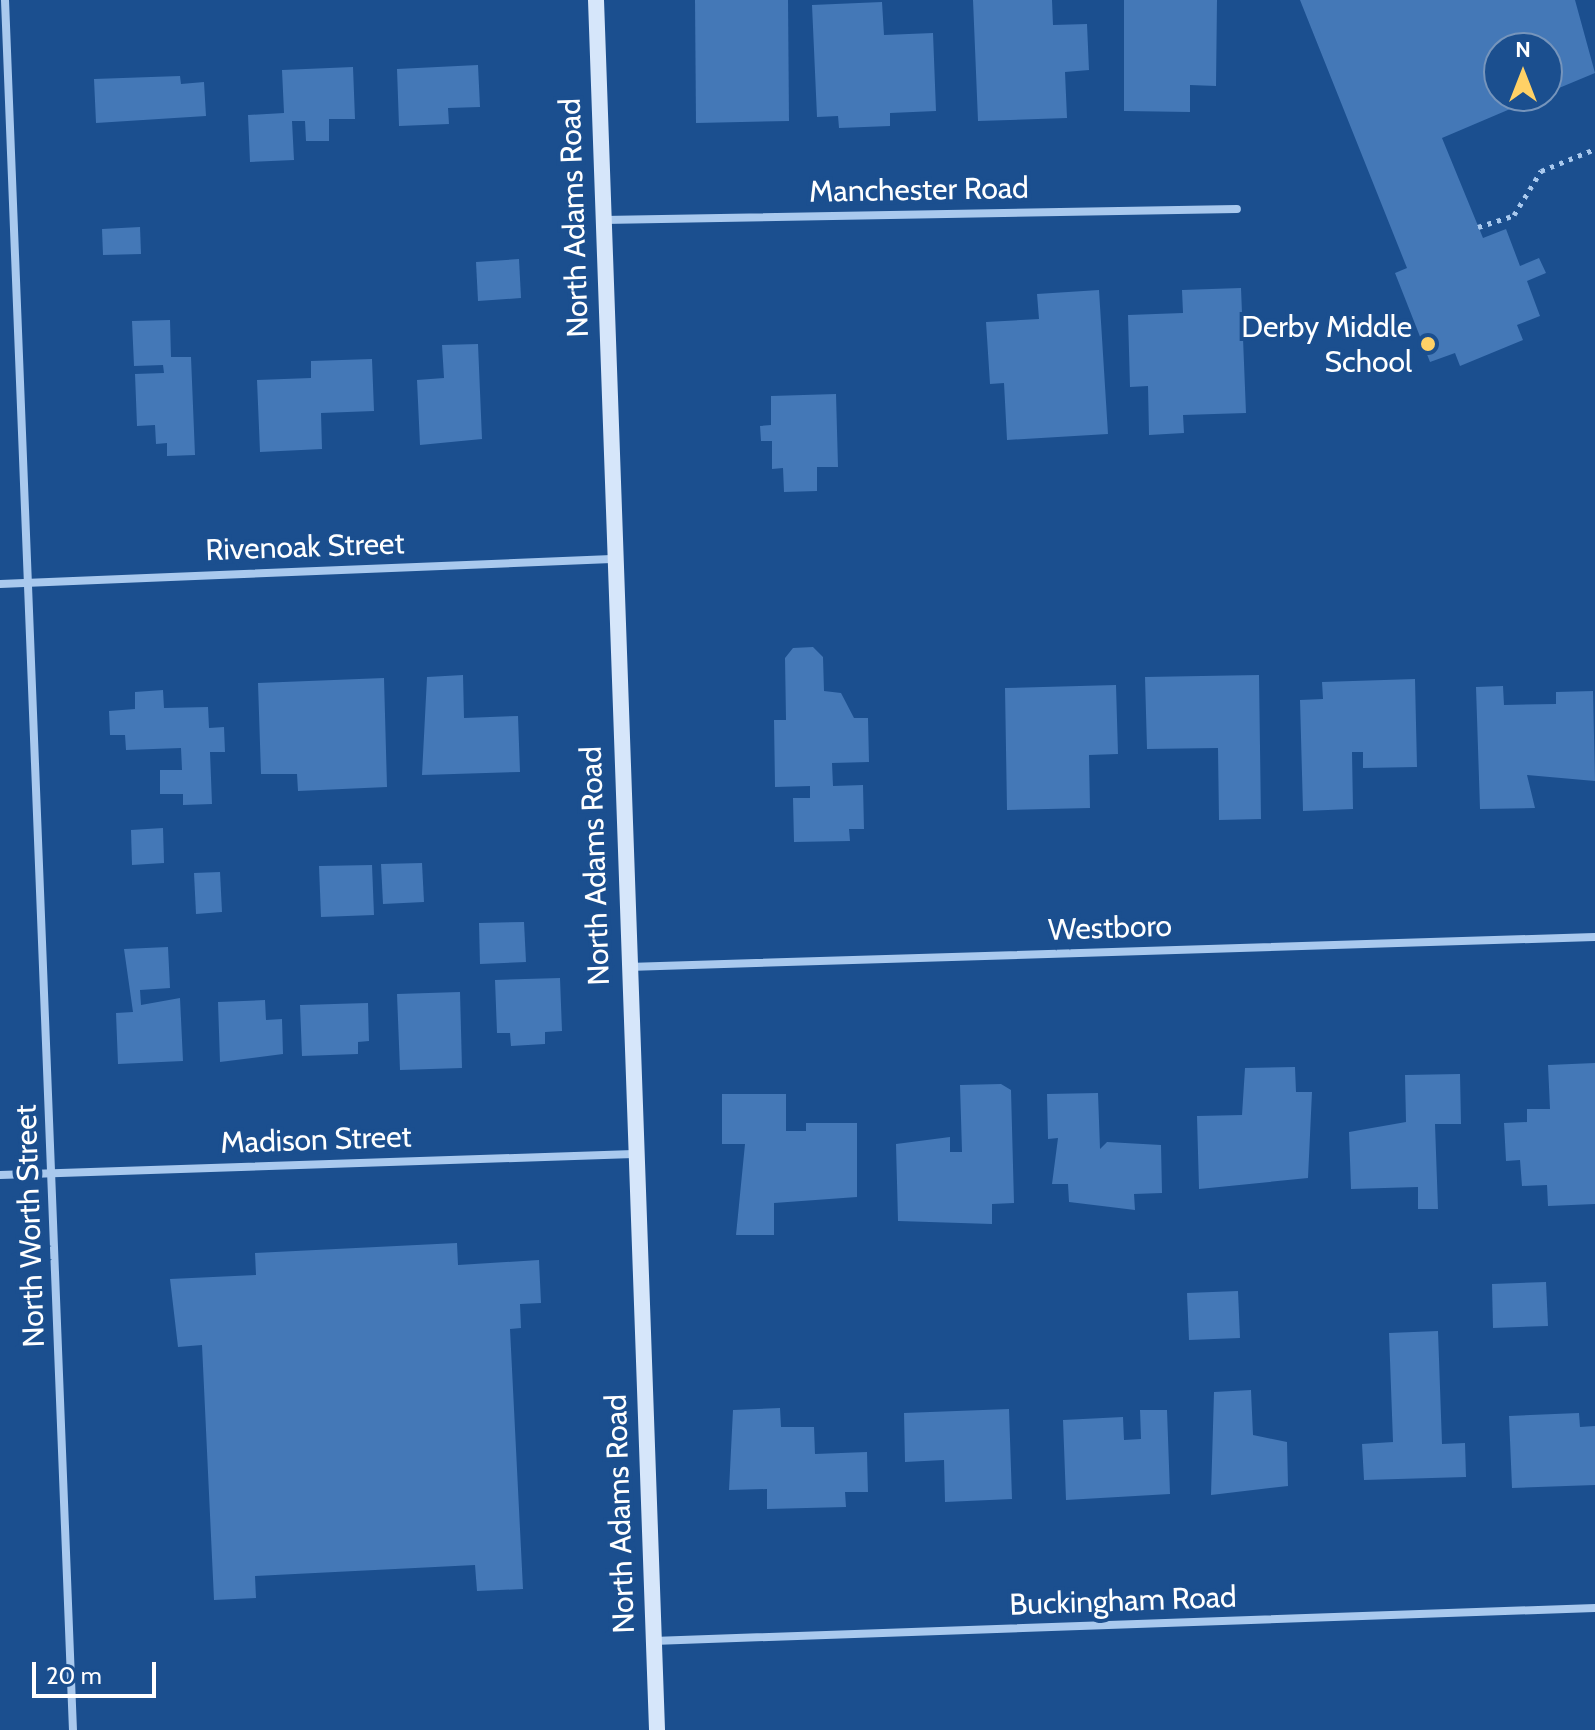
<!DOCTYPE html>
<html>
<head>
<meta charset="utf-8">
<style>
  body { margin:0 }
  #map { position:relative; width:1595px; height:1730px; overflow:hidden; background:#1b4f8f; font-family:Cabin,sans-serif }
  div>[style] { position:absolute }
  .building>* { inset:0; background:#4478b7 }
  .path>* { height:5px; margin-top:-2.5px; transform-origin:0; background:repeating-linear-gradient(90deg,#a9c9ee 0 4px,transparent 0 10px) }
  .minor>* { height:8px; margin:-4px; padding:0 4px; transform-origin:4px; border-radius:4px; background:#a9c9ee }
  .secondary>* { height:16px; margin:-8px; padding:0 8px; transform-origin:8px; border-radius:8px; background:#d6e6fa }
  .dots>* { width:22px; height:22px; translate:-50% -50%; box-sizing:border-box; border:4px solid #1b4f8f; border-radius:50% }
  span { translate:-50% -50%; white-space:nowrap; text-align:center; line-height:1.15; -webkit-text-stroke:8px #1b4f8f; paint-order:stroke }
  .street-label { font-size:30px; color:#fff }
  .poi-label { font-size:30px; color:#fff }
  .right { translate:-100% -50%; text-align:right }
  .north { position:absolute; left:1483px; top:32px; width:80px; height:80px; box-sizing:border-box; background:#1b4f8f; border:2px solid #7695bc; border-radius:50%; rotate:0deg; font-size:22px; font-weight:700; line-height:32px; text-align:center; color:#fff }
  .north::after { content:''; display:block; margin:auto; width:28px; height:36px; background:#ffd166; clip-path:polygon(50% 0,100% 100%,50% 72%,0 100%) }
  .scale { position:absolute; left:32px; top:1662px; width:124px; height:36px; box-sizing:border-box; border:4px solid #fff; border-top:0; padding-left:10px; font-size:24px; line-height:28px; white-space:nowrap; color:#fff; -webkit-text-stroke:6px #1b4f8f; paint-order:stroke }
</style>
</head>
<body>
<div id="map">
  <div class="building">
    <i style="clip-path:polygon(695px 0,788px 0,789px 121px,696px 123px)"></i>
    <i style="clip-path:polygon(973px 0,1052px 0,1053px 25px,1087px 24px,1089px 70px,1065px 72px,1067px 118px,978px 121px)"></i>
    <i style="clip-path:polygon(1124px 0,1217px 0,1216px 86px,1190px 85px,1190px 112px,1124px 111px)"></i>
    <i style="clip-path:polygon(1300px 0,1575px 0,1595px 73px,1547px 93px,1547px 48px,1499px 48px,1499px 96px,1541px 96px,1442px 138px,1483px 238px,1506px 229px,1520px 266px,1539px 258px,1546px 273px,1527px 281px,1540px 316px,1517px 325px,1523px 340px,1460px 366px,1455px 353px,1430px 362px,1395px 273px,1407px 268px)"></i>
    <i style="clip-path:polygon(882px 2px,884px 35px,933px 33px,936px 111px,890px 113px,890px 126px,839px 128px,838px 116px,817px 117px,812px 5px)"></i>
    <i style="clip-path:polygon(478px 65px,480px 107px,448px 108px,449px 124px,399px 126px,397px 69px)"></i>
    <i style="clip-path:polygon(353px 67px,355px 119px,329px 119px,329px 141px,306px 141px,305px 121px,292px 121px,294px 160px,250px 162px,248px 115px,284px 113px,282px 70px)"></i>
    <i style="clip-path:polygon(180px 76px,181px 84px,204px 82px,206px 116px,96px 123px,94px 79px)"></i>
    <i style="clip-path:polygon(140px 227px,141px 254px,103px 255px,102px 229px)"></i>
    <i style="clip-path:polygon(519px 259px,521px 298px,478px 301px,476px 262px)"></i>
    <i style="clip-path:polygon(1241px 288px,1246px 413px,1183px 415px,1184px 433px,1149px 435px,1148px 386px,1130px 387px,1128px 315px,1183px 313px,1182px 290px)"></i>
    <i style="clip-path:polygon(1099px 290px,1108px 434px,1007px 440px,1004px 383px,990px 384px,986px 322px,1039px 319px,1037px 294px)"></i>
    <i style="clip-path:polygon(170px 320px,171px 357px,191px 357px,195px 455px,167px 456px,167px 443px,156px 444px,155px 425px,137px 426px,135px 374px,164px 373px,163px 365px,134px 366px,132px 321px)"></i>
    <i style="clip-path:polygon(478px 344px,482px 439px,420px 445px,417px 380px,444px 378px,442px 345px)"></i>
    <i style="clip-path:polygon(372px 359px,374px 411px,321px 413px,322px 449px,260px 452px,257px 380px,311px 378px,311px 361px)"></i>
    <i style="clip-path:polygon(836px 394px,838px 467px,817px 467px,817px 491px,784px 492px,783px 468px,772px 469px,772px 441px,761px 441px,760px 426px,771px 425px,771px 396px)"></i>
    <i style="clip-path:polygon(813px 647px,823px 657px,824px 691px,841px 693px,854px 718px,868px 718px,869px 762px,832px 763px,833px 786px,863px 785px,864px 829px,849px 829px,850px 841px,794px 842px,793px 798px,810px 798px,810px 786px,775px 787px,774px 720px,786px 720px,785px 658px,793px 648px)"></i>
    <i style="clip-path:polygon(463px 675px,464px 718px,518px 716px,520px 772px,422px 775px,427px 677px)"></i>
    <i style="clip-path:polygon(1259px 675px,1261px 819px,1219px 820px,1218px 748px,1147px 749px,1145px 677px)"></i>
    <i style="clip-path:polygon(384px 678px,387px 787px,298px 791px,297px 774px,261px 774px,258px 683px)"></i>
    <i style="clip-path:polygon(1415px 679px,1417px 767px,1363px 768px,1363px 752px,1352px 752px,1353px 809px,1303px 811px,1300px 700px,1323px 699px,1322px 682px)"></i>
    <i style="clip-path:polygon(1116px 685px,1118px 754px,1089px 755px,1090px 808px,1007px 810px,1005px 688px)"></i>
    <i style="clip-path:polygon(1503px 686px,1504px 705px,1556px 704px,1556px 692px,1593px 691px,1595px 781px,1527px 775px,1535px 808px,1480px 809px,1476px 687px)"></i>
    <i style="clip-path:polygon(163px 690px,164px 708px,208px 707px,209px 728px,224px 727px,225px 752px,210px 752px,212px 804px,183px 805px,183px 794px,160px 794px,160px 770px,182px 770px,181px 748px,126px 750px,125px 735px,110px 735px,109px 711px,135px 709px,135px 692px)"></i>
    <i style="clip-path:polygon(163px 828px,164px 863px,132px 865px,131px 830px)"></i>
    <i style="clip-path:polygon(422px 863px,424px 902px,383px 904px,381px 864px)"></i>
    <i style="clip-path:polygon(372px 865px,374px 915px,321px 917px,319px 866px)"></i>
    <i style="clip-path:polygon(220px 872px,222px 912px,196px 914px,194px 873px)"></i>
    <i style="clip-path:polygon(524px 922px,526px 962px,480px 964px,479px 923px)"></i>
    <i style="clip-path:polygon(168px 947px,170px 988px,140px 990px,141px 1005px,180px 998px,183px 1061px,118px 1064px,116px 1013px,133px 1012px,124px 949px)"></i>
    <i style="clip-path:polygon(560px 978px,562px 1031px,545px 1032px,545px 1044px,511px 1046px,510px 1033px,497px 1033px,495px 980px)"></i>
    <i style="clip-path:polygon(460px 992px,462px 1068px,400px 1070px,397px 994px)"></i>
    <i style="clip-path:polygon(265px 1000px,266px 1020px,282px 1019px,283px 1054px,220px 1062px,218px 1002px)"></i>
    <i style="clip-path:polygon(368px 1003px,369px 1041px,358px 1042px,358px 1054px,302px 1056px,300px 1005px)"></i>
    <i style="clip-path:polygon(1595px 1063px,1595px 1204px,1548px 1206px,1547px 1185px,1522px 1186px,1520px 1160px,1506px 1161px,1504px 1123px,1527px 1122px,1527px 1109px,1550px 1109px,1548px 1065px)"></i>
    <i style="clip-path:polygon(1295px 1067px,1296px 1092px,1312px 1092px,1308px 1178px,1199px 1189px,1197px 1116px,1242px 1115px,1245px 1068px)"></i>
    <i style="clip-path:polygon(1460px 1074px,1461px 1124px,1435px 1124px,1438px 1209px,1418px 1209px,1418px 1187px,1351px 1189px,1349px 1132px,1406px 1122px,1405px 1075px)"></i>
    <i style="clip-path:polygon(1001px 1084px,1011px 1090px,1014px 1203px,992px 1204px,992px 1224px,898px 1221px,896px 1144px,950px 1137px,950px 1152px,962px 1152px,960px 1085px)"></i>
    <i style="clip-path:polygon(1098px 1093px,1100px 1149px,1107px 1142px,1161px 1145px,1162px 1193px,1134px 1194px,1135px 1210px,1069px 1202px,1068px 1184px,1052px 1184px,1058px 1138px,1048px 1139px,1047px 1094px)"></i>
    <i style="clip-path:polygon(722px 1094px,786px 1094px,786px 1131px,806px 1131px,806px 1123px,857px 1123px,857px 1197px,774px 1203px,774px 1235px,736px 1235px,745px 1144px,722px 1144px)"></i>
    <i style="clip-path:polygon(457px 1243px,458px 1265px,539px 1260px,541px 1303px,520px 1304px,521px 1328px,510px 1329px,523px 1589px,477px 1591px,475px 1565px,255px 1576px,256px 1598px,214px 1600px,202px 1345px,178px 1347px,170px 1279px,256px 1275px,255px 1253px)"></i>
    <i style="clip-path:polygon(1546px 1282px,1548px 1326px,1493px 1328px,1492px 1284px)"></i>
    <i style="clip-path:polygon(1238px 1291px,1240px 1338px,1189px 1340px,1187px 1293px)"></i>
    <i style="clip-path:polygon(1438px 1331px,1442px 1444px,1465px 1443px,1466px 1477px,1364px 1480px,1362px 1444px,1393px 1442px,1389px 1333px)"></i>
    <i style="clip-path:polygon(1251px 1390px,1253px 1435px,1287px 1442px,1288px 1486px,1211px 1495px,1214px 1392px)"></i>
    <i style="clip-path:polygon(780px 1408px,781px 1427px,814px 1427px,815px 1454px,867px 1452px,868px 1492px,845px 1492px,846px 1507px,767px 1509px,767px 1489px,729px 1490px,733px 1410px)"></i>
    <i style="clip-path:polygon(1009px 1409px,1012px 1499px,945px 1502px,944px 1460px,905px 1462px,904px 1413px)"></i>
    <i style="clip-path:polygon(1140px 1410px,1167px 1410px,1170px 1494px,1066px 1500px,1063px 1420px,1123px 1417px,1124px 1440px,1141px 1439px)"></i>
    <i style="clip-path:polygon(1579px 1413px,1580px 1427px,1595px 1426px,1595px 1485px,1512px 1488px,1509px 1416px)"></i>
  </div>
  <div class="path">
    <i style="left:1478px;top:227px;width:38px;rotate:-18deg"></i>
    <i style="left:1514px;top:215px;width:52px;rotate:-58.5deg"></i>
    <i style="left:1541px;top:171px;width:58px;rotate:-22.2deg"></i>
  </div>
  <div class="minor">
    <i style="left:5px;top:0;width:1731px;rotate:87.75deg"></i>
    <i style="left:603px;top:220px;width:634px;rotate:-0.99deg"></i>
    <i style="left:0;top:584px;width:612px;rotate:-2.34deg"></i>
    <i style="left:628px;top:967px;width:967px;rotate:-1.78deg"></i>
    <i style="left:0;top:1175px;width:634px;rotate:-1.9deg"></i>
    <i style="left:653px;top:1641px;width:943px;rotate:-2.01deg"></i>
  </div>
  <div class="secondary">
    <i style="left:596px;top:0;width:1731px;rotate:87.98deg"></i>
  </div>
  <div class="dots">
    <i style="left:1428px;top:344px;background:#ffd166"></i>
  </div>
  <div class="street-label">
    <span style="left:919px;top:190px;rotate:-1deg">Manchester Road</span>
    <span style="left:574px;top:218px;rotate:-92deg">North Adams Road</span>
    <span style="left:305px;top:547px;rotate:-2deg">Rivenoak Street</span>
    <span style="left:595px;top:866px;rotate:-92deg">North Adams Road</span>
    <span style="left:1110px;top:928px;rotate:-2deg">Westboro</span>
    <span style="left:316px;top:1140px;rotate:-2deg">Madison Street</span>
    <span style="left:30px;top:1226px;rotate:-92deg">North Worth Street</span>
    <span style="left:620px;top:1514px;rotate:-92deg">North Adams Road</span>
    <span style="left:1123px;top:1601px;rotate:-2deg">Buckingham Road</span>
  </div>
  <div class="poi-label">
    <span class="right" style="left:1412px;top:344px">Derby Middle<br>School</span>
  </div>
  <div class="north">N</div>
  <div class="scale">20 m</div>
</div>
</body>
</html>
